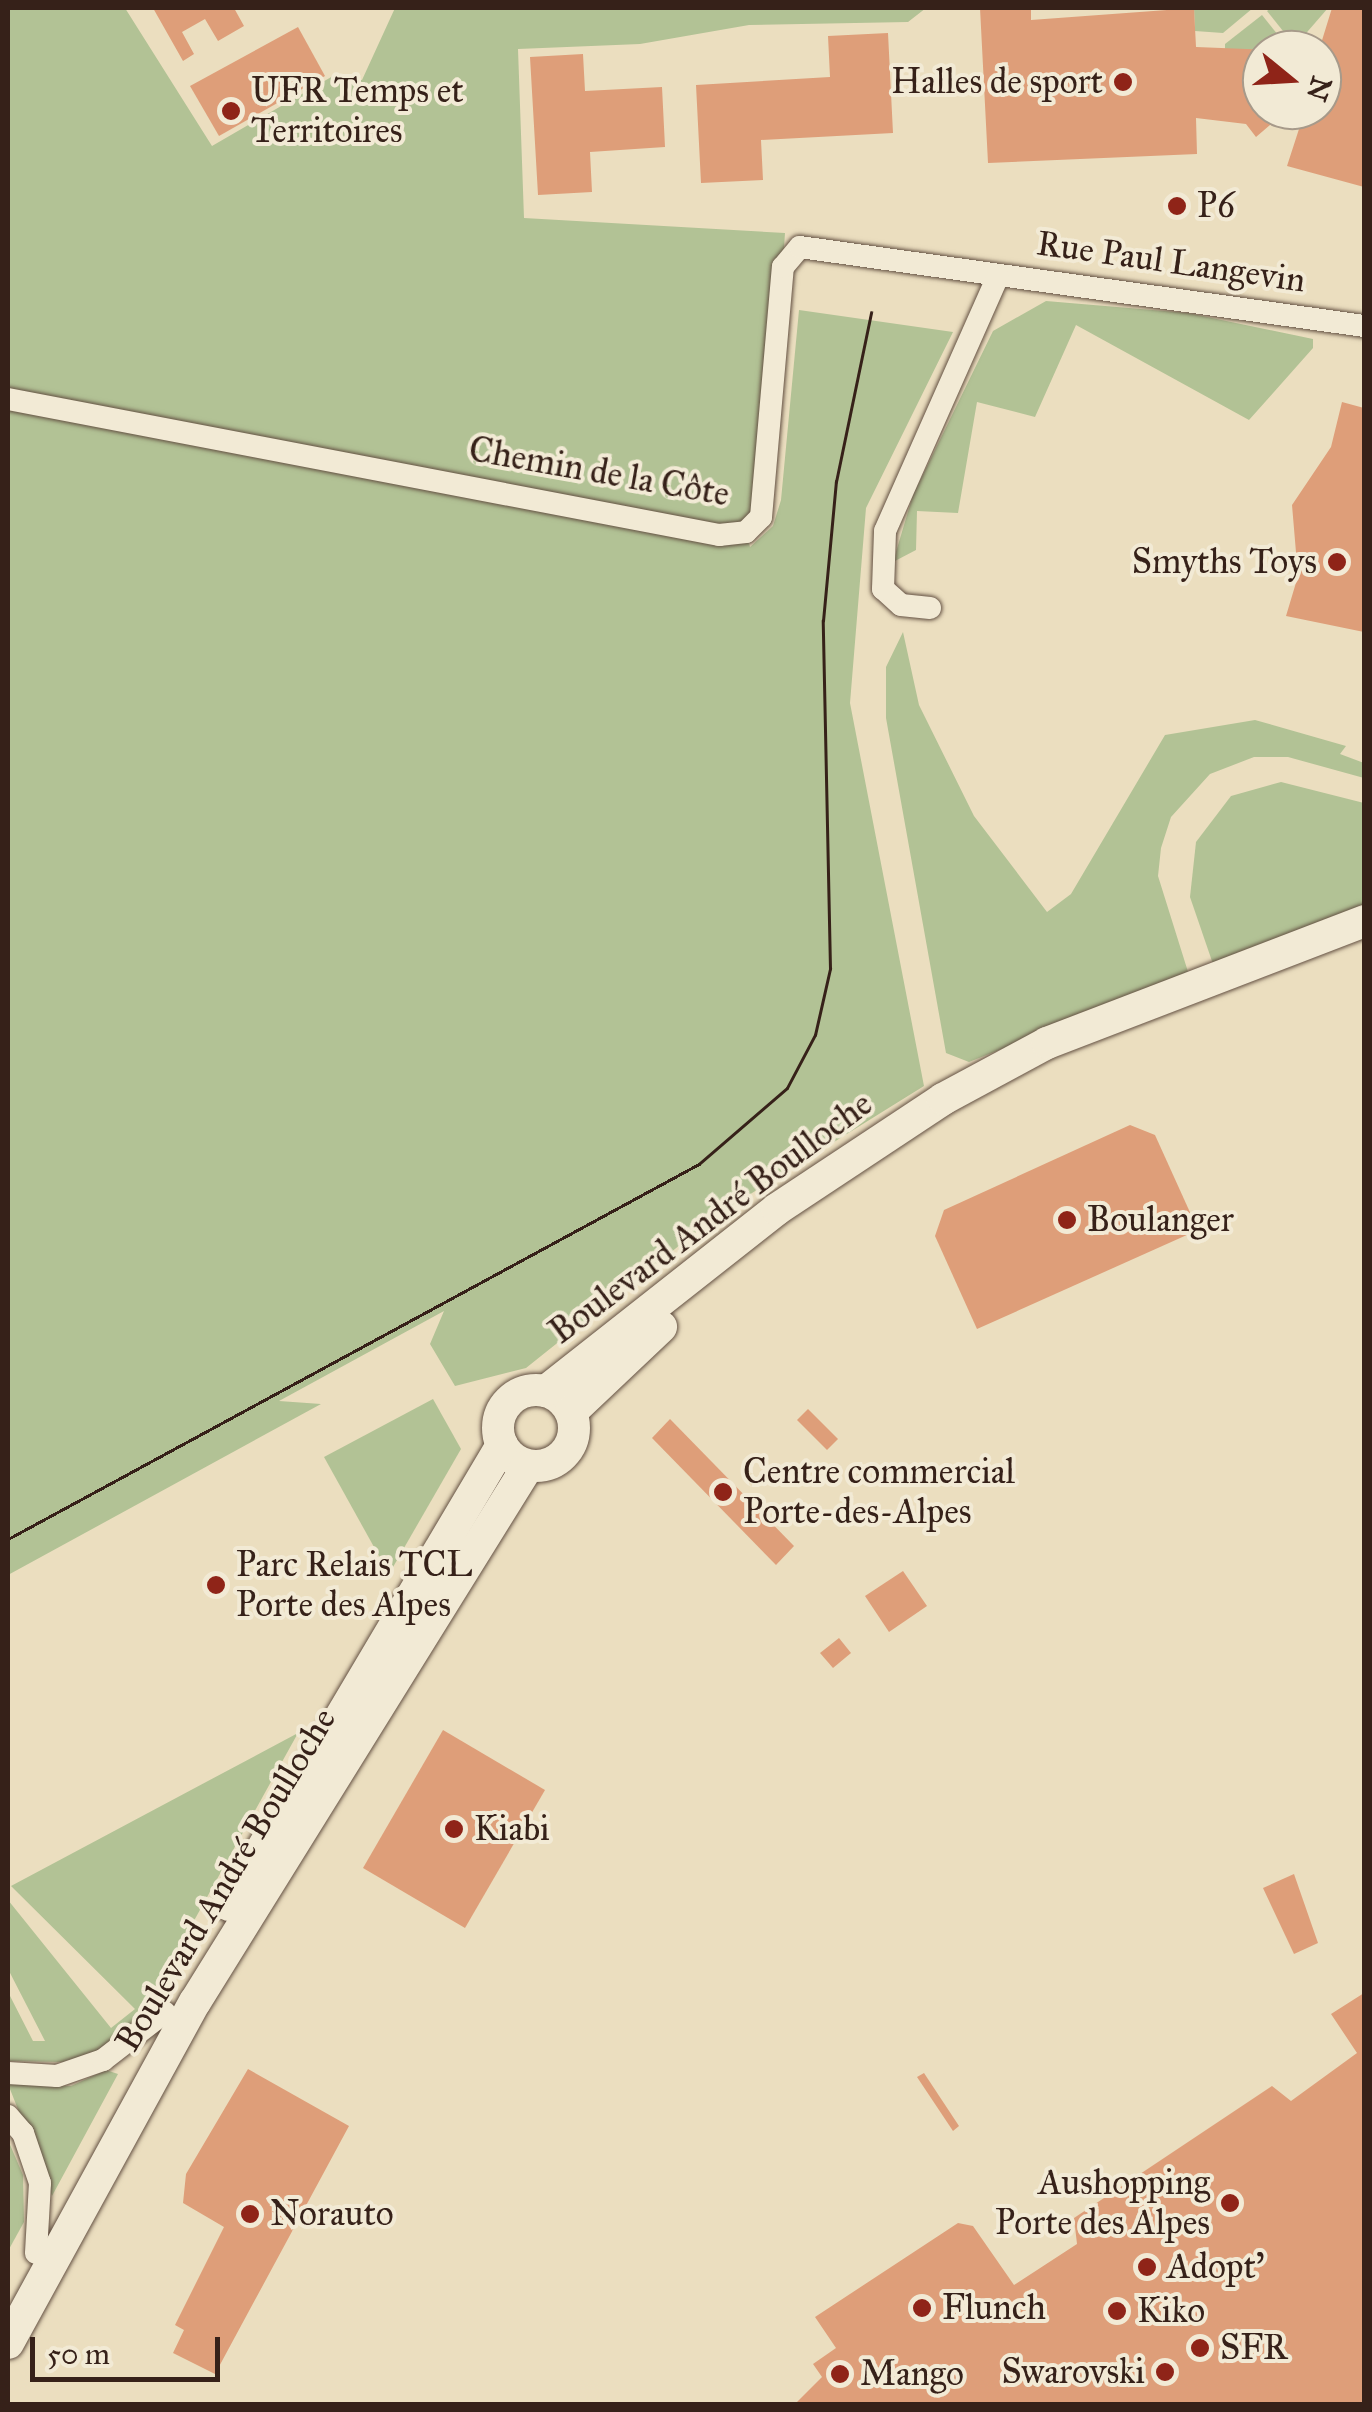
<!DOCTYPE html>
<html>
<head>
<meta charset="utf-8">
<style>
  body { margin:0 }
  #map { position:relative; width:1372px; height:2412px; overflow:hidden; background:#ebdebf; font-family:"IM FELL Great Primer",serif }
  div>[style] { position:absolute }
  .green>* { inset:0; background:#b2c295 }
  .building>* { inset:0; background:#de9e79 }
  .roads { filter:drop-shadow(0 0 2px #635042) drop-shadow(0 0 2px #635042) }
  .minor>* { height:22px; margin:-11px; padding:0 11px; transform-origin:11px; border-radius:11px; background:#f2ead5 }
  .secondary>* { height:32px; margin:-16px; padding:0 16px; transform-origin:16px; border-radius:16px; background:#f2ead5 }
  .secondary>.ring { margin:-16px; padding:0; box-sizing:content-box; background:none; border:32px solid #f2ead5; border-radius:50% }
  .tram>* { height:2.5px; margin:-1.25px; padding:0 1.25px; transform-origin:1.25px; border-radius:1.25px; background:#362119 }
  .dots>* { width:28px; height:28px; translate:-50% -50%; box-sizing:border-box; border:5px solid #f2ead5; border-radius:50% }
  span { translate:-50% -50%; white-space:nowrap; text-align:center; line-height:1.15; -webkit-text-stroke:8px #f2ead5; paint-order:stroke }
  .poi-label { font-size:35px; color:#362119 }
  .right { translate:-100% -50%; text-align:right }
  .left { translate:0 -50%; text-align:left }
  .street-label { font-size:35px; color:#362119 }
  .frame { position:absolute; inset:0; border:10px solid #362119; pointer-events:none }
  .north { position:absolute; left:1242px; top:30px; width:100px; height:100px; box-sizing:border-box; background:#f2ead5; border:2px solid #a79a8a; border-radius:50%; rotate:108deg; font-size:28px; font-weight:700; line-height:40px; text-align:center; color:#362119 }
  .north::after { content:''; display:block; margin:auto; width:35px; height:45px; background:#8f2418; clip-path:polygon(50% 0,100% 100%,50% 72%,0 100%) }
  .scale { position:absolute; left:30px; top:2337px; width:190px; height:45px; box-sizing:border-box; border:5px solid #362119; border-top:0; padding-left:12px; font-size:30px; line-height:35px; white-space:nowrap; color:#362119; -webkit-text-stroke:8px #f2ead5; paint-order:stroke }
</style>
</head>
<body>
<div id="map">
  <div class="green">
    <i style="clip-path:polygon(8px 8px,125px 8px,212px 146px,333px 76px,362px 80px,395px 8px,926px 8px,908px 22px,749px 25px,640px 44px,518px 49px,524px 218px,785px 233px,767px 494px,746px 532px,750px 547px,773px 526px,781px 500px,799px 310px,953px 332px,866px 508px,850px 703px,924px 1086px,720px 1213px,526px 1368px,455px 1386px,430px 1344px,444px 1311px,279px 1401px,321px 1404px,8px 1575px)"></i>
    <i style="clip-path:polygon(1194px 8px,1253px 8px,1223px 33px,1195px 31px)"></i>
    <i style="clip-path:polygon(1328px 8px,1295px 46px,1267px 11px,1271px 8px)"></i>
    <i style="clip-path:polygon(1262px 15px,1290px 50px,1225px 50px,1225px 44px)"></i>
    <i style="clip-path:polygon(1046px 301px,1188px 313px,1313px 339px,1313px 348px,1249px 420px,1076px 325px,1035px 417px,977px 402px,958px 513px,917px 511px,916px 550px,893px 562px,913px 495px,993px 331px)"></i>
    <i style="clip-path:polygon(903px 632px,919px 705px,974px 816px,1047px 912px,1071px 894px,1165px 735px,1255px 720px,1346px 746px,1340px 754px,1364px 763px,1364px 778px,1288px 757px,1254px 757px,1210px 774px,1171px 817px,1161px 848px,1158px 876px,1189px 975px,969px 1062px,946px 1053px,886px 718px,886px 667px)"></i>
    <i style="clip-path:polygon(1281px 782px,1364px 803px,1364px 911px,1214px 967px,1190px 897px,1196px 842px,1231px 796px)"></i>
    <i style="clip-path:polygon(433px 1399px,461px 1449px,389px 1574px,324px 1457px)"></i>
    <i style="clip-path:polygon(298px 1733px,139px 2020px,105px 2048px,63px 2062px,8px 2061px,8px 1992px,33px 2041px,45px 2041px,8px 1969px,8px 1900px,111px 2028px,135px 2009px,11px 1886px)"></i>
    <i style="clip-path:polygon(106px 2070px,118px 2074px,52px 2196px,8px 2084px,71px 2086px)"></i>
    <i style="clip-path:polygon(8px 2140px,23px 2175px,24px 2222px,8px 2251px)"></i>
  </div>
  <div class="building">
    <i style="clip-path:polygon(153px 8px,234px 8px,244px 26px,218px 41px,205px 19px,182px 32px,194px 54px,183px 61px)"></i>
    <i style="clip-path:polygon(980px 8px,1031px 8px,1031px 20px,1194px 8px,1196px 47px,1272px 50px,1262px 50px,1262px 110px,1322px 110px,1319px 50px,1332px 8px,1364px 8px,1364px 187px,1287px 166px,1299px 129px,1270px 125px,1256px 137px,1246px 124px,1196px 118px,1197px 154px,988px 163px)"></i>
    <i style="clip-path:polygon(298px 27px,325px 76px,219px 136px,190px 86px)"></i>
    <i style="clip-path:polygon(888px 33px,893px 133px,761px 140px,763px 180px,701px 183px,696px 85px,830px 77px,828px 36px)"></i>
    <i style="clip-path:polygon(583px 54px,585px 91px,662px 87px,665px 147px,590px 152px,592px 192px,538px 195px,530px 57px)"></i>
    <i style="clip-path:polygon(1342px 402px,1364px 408px,1364px 632px,1286px 616px,1298px 576px,1292px 505px,1331px 447px)"></i>
    <i style="clip-path:polygon(1130px 1125px,1155px 1135px,1198px 1230px,977px 1329px,935px 1236px,944px 1210px)"></i>
    <i style="clip-path:polygon(808px 1409px,838px 1439px,827px 1450px,797px 1420px)"></i>
    <i style="clip-path:polygon(670px 1419px,794px 1546px,776px 1565px,652px 1438px)"></i>
    <i style="clip-path:polygon(903px 1571px,927px 1606px,889px 1632px,865px 1596px)"></i>
    <i style="clip-path:polygon(839px 1638px,851px 1653px,833px 1668px,820px 1653px)"></i>
    <i style="clip-path:polygon(443px 1730px,545px 1790px,465px 1928px,363px 1868px)"></i>
    <i style="clip-path:polygon(1294px 1874px,1318px 1943px,1294px 1954px,1263px 1888px)"></i>
    <i style="clip-path:polygon(1364px 1993px,1364px 2404px,795px 2404px,822px 2377px,813px 2364px,836px 2348px,815px 2317px,958px 2223px,973px 2226px,1014px 2285px,1077px 2244px,1074px 2218px,1272px 2086px,1291px 2101px,1357px 2053px,1331px 2014px)"></i>
    <i style="clip-path:polygon(248px 2069px,349px 2126px,215px 2374px,173px 2353px,184px 2330px,175px 2325px,224px 2227px,183px 2203px,186px 2174px)"></i>
    <i style="clip-path:polygon(924px 2073px,959px 2126px,953px 2131px,917px 2077px)"></i>
  </div>
  <div class="roads">
    <div class="minor">
      <i style="left:8px;top:399px;width:724px;rotate:10.83deg"></i>
      <i style="left:719px;top:535px;width:27px;rotate:-6deg"></i>
      <i style="left:746px;top:532px;width:21px;rotate:-45deg"></i>
      <i style="left:761px;top:517px;width:251px;rotate:-85deg"></i>
      <i style="left:783px;top:267px;width:26px;rotate:-50deg"></i>
      <i style="left:800px;top:247px;width:570px;rotate:7.97deg"></i>
      <i style="left:930px;top:608px;width:29px;rotate:-174deg"></i>
      <i style="left:901px;top:605px;width:24px;rotate:-138deg"></i>
      <i style="left:883px;top:589px;width:58px;rotate:-88deg"></i>
      <i style="left:885px;top:531px;width:279px;rotate:-66.1deg"></i>
      <i style="left:8px;top:2073px;width:49px;rotate:3.5deg"></i>
      <i style="left:57px;top:2076px;width:49px;rotate:-19.2deg"></i>
      <i style="left:103px;top:2060px;width:78px;rotate:-37.7deg"></i>
      <i style="left:8px;top:2116px;width:23px;rotate:49deg"></i>
      <i style="left:23px;top:2133px;width:53px;rotate:71.2deg"></i>
      <i style="left:40px;top:2183px;width:70px;rotate:93.3deg"></i>
    </div>
    <div class="secondary">
      <i class="ring" style="left:498px;top:1390px;width:44px;height:44px"></i>
      <i style="left:546px;top:1391px;width:294px;rotate:-38.2deg"></i>
      <i style="left:777px;top:1209px;width:199px;rotate:-33.5deg"></i>
      <i style="left:943px;top:1099px;width:118px;rotate:-28.3deg"></i>
      <i style="left:1047px;top:1043px;width:340px;rotate:-21deg"></i>
      <i style="left:571px;top:1412px;width:124px;rotate:-43.4deg"></i>
      <i style="left:229px;top:1905px;width:535px;rotate:-59.31deg"></i>
      <i style="left:8px;top:2343px;width:389px;rotate:-61.3deg"></i>
      <i style="left:195px;top:2002px;width:631px;rotate:-58.15deg"></i>
    </div>
  </div>
  <div class="tram">
    <i style="left:8px;top:1539px;width:786px;rotate:-28.49deg"></i>
    <i style="left:699px;top:1164px;width:116px;rotate:-40.8deg"></i>
    <i style="left:787px;top:1088px;width:60px;rotate:-62.2deg"></i>
    <i style="left:815px;top:1035px;width:68px;rotate:-77.2deg"></i>
    <i style="left:830px;top:969px;width:348px;rotate:-91.2deg"></i>
    <i style="left:823px;top:621px;width:140px;rotate:-84.7deg"></i>
    <i style="left:836px;top:482px;width:173px;rotate:-78.3deg"></i>
  </div>
  <div class="dots">
    <i style="left:1123px;top:82px;background:#8f2418"></i>
    <i style="left:231px;top:111px;background:#8f2418"></i>
    <i style="left:1177px;top:206px;background:#8f2418"></i>
    <i style="left:1337px;top:562px;background:#8f2418"></i>
    <i style="left:1067px;top:1220px;background:#8f2418"></i>
    <i style="left:723px;top:1492px;background:#8f2418"></i>
    <i style="left:216px;top:1585px;background:#8f2418"></i>
    <i style="left:454px;top:1829px;background:#8f2418"></i>
    <i style="left:1230px;top:2203px;background:#8f2418"></i>
    <i style="left:250px;top:2214px;background:#8f2418"></i>
    <i style="left:1147px;top:2267px;background:#8f2418"></i>
    <i style="left:922px;top:2308px;background:#8f2418"></i>
    <i style="left:1117px;top:2311px;background:#8f2418"></i>
    <i style="left:1200px;top:2348px;background:#8f2418"></i>
    <i style="left:1165px;top:2372px;background:#8f2418"></i>
    <i style="left:840px;top:2374px;background:#8f2418"></i>
  </div>
  <div class="poi-label">
    <span class="right" style="left:1103px;top:82px">Halles de sport</span>
    <span class="left" style="left:251px;top:111px">UFR Temps et<br>Territoires</span>
    <span class="left" style="left:1197px;top:206px">P6</span>
    <span class="right" style="left:1317px;top:562px">Smyths Toys</span>
    <span class="left" style="left:1087px;top:1220px">Boulanger</span>
    <span class="left" style="left:743px;top:1492px">Centre commercial<br>Porte-des-Alpes</span>
    <span class="left" style="left:236px;top:1585px">Parc Relais TCL<br>Porte des Alpes</span>
    <span class="left" style="left:474px;top:1829px">Kiabi</span>
    <span class="right" style="left:1210px;top:2203px">Aushopping<br>Porte des Alpes</span>
    <span class="left" style="left:270px;top:2214px">Norauto</span>
    <span class="left" style="left:1167px;top:2267px">Adopt'</span>
    <span class="left" style="left:942px;top:2308px">Flunch</span>
    <span class="left" style="left:1137px;top:2311px">Kiko</span>
    <span class="left" style="left:1220px;top:2348px">SFR</span>
    <span class="right" style="left:1145px;top:2372px">Swarovski</span>
    <span class="left" style="left:860px;top:2374px">Mango</span>
  </div>
  <div class="street-label">
    <span style="left:1171px;top:262px;rotate:8deg">Rue Paul Langevin</span>
    <span style="left:599px;top:472px;rotate:10deg">Chemin de la Côte</span>
    <span style="left:711px;top:1218px;rotate:-37deg">Boulevard André Boulloche</span>
    <span style="left:226px;top:1880px;rotate:-59deg">Boulevard André Boulloche</span>
  </div>
  <div class="frame"></div>
  <div class="north">N</div>
  <div class="scale">50 m</div>
</div>
</body>
</html>
